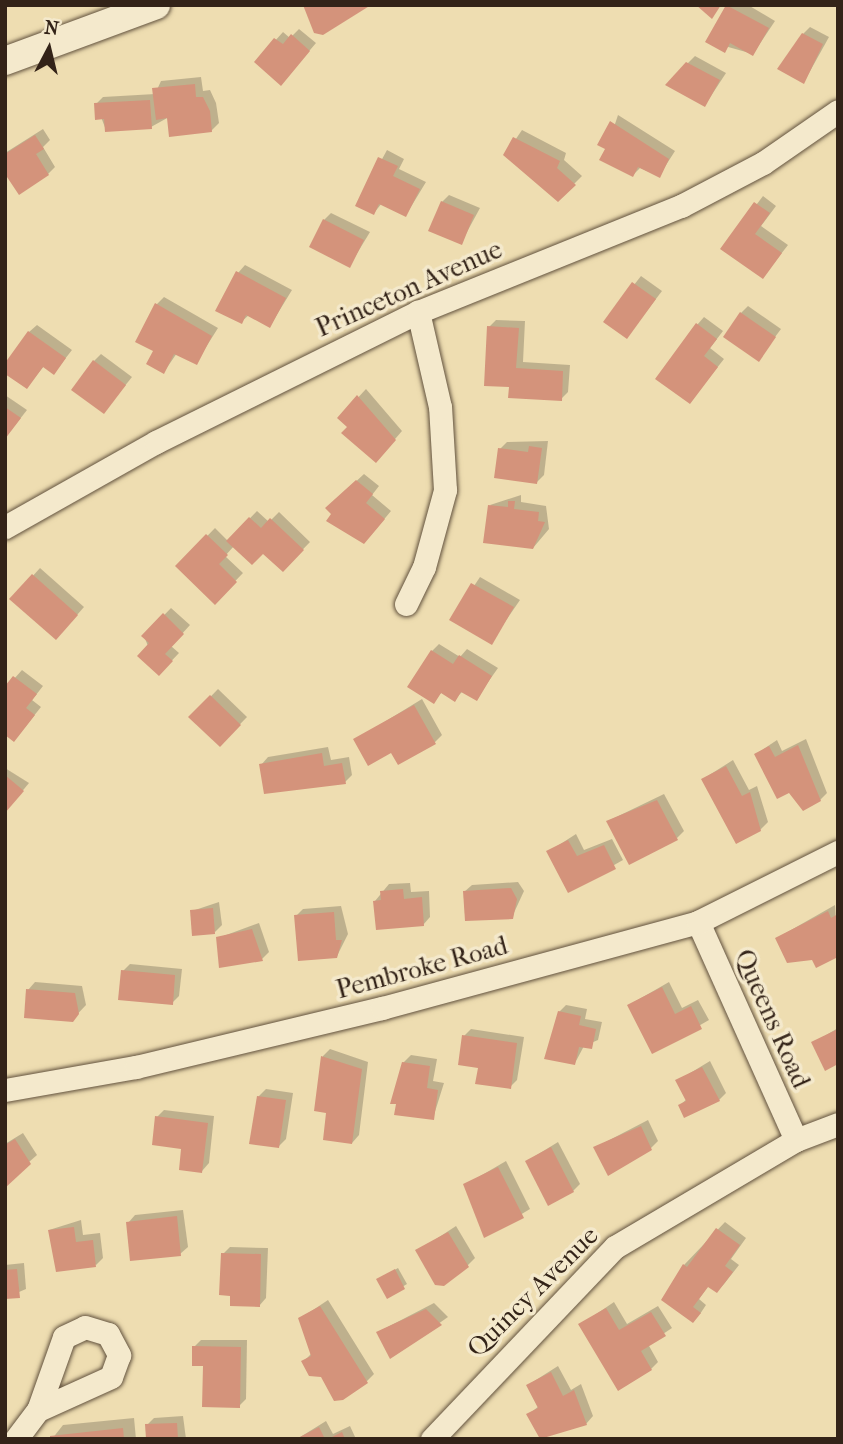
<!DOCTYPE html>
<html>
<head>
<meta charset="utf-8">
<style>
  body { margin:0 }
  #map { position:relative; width:843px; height:1444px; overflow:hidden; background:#eeddb1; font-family:"IM FELL French Canon",serif }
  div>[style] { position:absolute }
  .shadow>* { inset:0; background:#0003 }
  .building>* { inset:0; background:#d4937b }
  .roads { filter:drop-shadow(0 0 2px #62523e) drop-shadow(0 0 2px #62523e) }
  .minor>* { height:23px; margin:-11.5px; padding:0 11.5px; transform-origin:11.5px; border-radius:11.5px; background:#f4e9cc }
  .tertiary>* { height:28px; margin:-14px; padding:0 14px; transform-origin:14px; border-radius:14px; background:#f4e9cc }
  span { translate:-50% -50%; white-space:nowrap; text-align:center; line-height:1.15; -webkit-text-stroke:7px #f4e9cc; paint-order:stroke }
  .street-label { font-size:26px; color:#332318 }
  .frame { position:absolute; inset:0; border:7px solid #332318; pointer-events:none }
  .north { position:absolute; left:14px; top:14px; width:70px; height:70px; -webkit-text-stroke:5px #f4e9cc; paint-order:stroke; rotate:7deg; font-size:19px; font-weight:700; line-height:28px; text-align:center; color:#332318 }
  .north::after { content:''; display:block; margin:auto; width:24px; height:32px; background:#332318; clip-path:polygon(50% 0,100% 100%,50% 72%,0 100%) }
</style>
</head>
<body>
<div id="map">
  <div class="shadow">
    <i style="clip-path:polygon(728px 5px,748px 5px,775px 21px,753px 54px,707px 41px)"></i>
    <i style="clip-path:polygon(810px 27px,829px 37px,804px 82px,803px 34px)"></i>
    <i style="clip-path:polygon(299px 29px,316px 43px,288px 76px,256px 62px,283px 32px,290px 38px)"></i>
    <i style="clip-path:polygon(695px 56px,726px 73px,705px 105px,667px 84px)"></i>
    <i style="clip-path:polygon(201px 77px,203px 91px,210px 90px,216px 103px,219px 123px,211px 131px,169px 117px,151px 127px,106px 130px,96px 104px,103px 97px,155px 94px,161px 81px)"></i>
    <i style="clip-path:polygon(618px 115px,675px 151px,659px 176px,640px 168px,633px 175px,607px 148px)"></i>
    <i style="clip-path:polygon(43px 129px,50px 140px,43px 147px,55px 167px,48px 174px,5px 171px,5px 153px)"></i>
    <i style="clip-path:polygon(522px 130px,566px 153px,564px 160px,582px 176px,558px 200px,505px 155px)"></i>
    <i style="clip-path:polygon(387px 150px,404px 159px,399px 169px,426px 182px,406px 215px,382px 203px,374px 213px,357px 205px)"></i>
    <i style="clip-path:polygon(449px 195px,480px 208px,461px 243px,442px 202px)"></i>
    <i style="clip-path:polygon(763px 196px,776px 206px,761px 226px,788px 245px,763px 277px,723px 249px)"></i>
    <i style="clip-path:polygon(331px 213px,370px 232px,350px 265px,324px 220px)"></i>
    <i style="clip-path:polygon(245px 265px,292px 290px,270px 326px,249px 315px,241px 322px,238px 273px)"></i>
    <i style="clip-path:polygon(641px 276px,662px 291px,627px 337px,605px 322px)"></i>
    <i style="clip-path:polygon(164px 297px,218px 328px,196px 363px,177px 353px,164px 372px,155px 350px,157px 304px)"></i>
    <i style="clip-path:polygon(748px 306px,781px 329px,758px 360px,741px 313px)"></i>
    <i style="clip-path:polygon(704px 317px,723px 331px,710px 348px,724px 359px,690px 402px,697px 325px)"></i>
    <i style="clip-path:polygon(496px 320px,525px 321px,523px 362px,570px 365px,568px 392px,561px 399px,511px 385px,489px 327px)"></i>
    <i style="clip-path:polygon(37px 325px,72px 350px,54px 373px,44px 366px,27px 387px,29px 332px)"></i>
    <i style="clip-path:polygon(101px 354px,132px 377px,104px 412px,94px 361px)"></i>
    <i style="clip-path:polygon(366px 389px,402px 431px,383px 453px,339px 418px)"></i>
    <i style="clip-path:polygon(5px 395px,27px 410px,5px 438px)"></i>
    <i style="clip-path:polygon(548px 441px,544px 475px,537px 482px,500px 449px,507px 442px)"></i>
    <i style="clip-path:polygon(364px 474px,379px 486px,372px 495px,391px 511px,371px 535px,334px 513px,335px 501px)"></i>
    <i style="clip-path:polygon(521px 495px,521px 502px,546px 506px,549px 529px,533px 548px,490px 505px)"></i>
    <i style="clip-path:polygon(257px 511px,269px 522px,279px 512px,310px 542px,283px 570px,263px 552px,234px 546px,225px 556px,243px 573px,215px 602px,178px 566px,215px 528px,228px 541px)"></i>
    <i style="clip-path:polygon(40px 568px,84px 607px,63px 631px,12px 599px)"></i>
    <i style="clip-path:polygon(480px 577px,520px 600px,491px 642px,452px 619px)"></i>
    <i style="clip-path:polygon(171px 608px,190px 625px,171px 646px,179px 653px,159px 674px,144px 636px)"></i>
    <i style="clip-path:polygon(439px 644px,460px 657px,467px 649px,498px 668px,476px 699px,463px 691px,455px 699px,442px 692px,434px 701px,432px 651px)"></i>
    <i style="clip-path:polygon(22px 670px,43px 686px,32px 700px,41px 707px,21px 732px,5px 689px)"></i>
    <i style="clip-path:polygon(218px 689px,247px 717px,220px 745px,191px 717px)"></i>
    <i style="clip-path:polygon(422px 699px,442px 735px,435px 742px,399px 763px,392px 751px,355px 740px)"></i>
    <i style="clip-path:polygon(806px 739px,827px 793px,820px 800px,756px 754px,777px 740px,782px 751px)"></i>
    <i style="clip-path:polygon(328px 747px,331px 760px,349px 757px,352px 775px,345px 782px,261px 765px,268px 757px)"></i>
    <i style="clip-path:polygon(733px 760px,749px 790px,757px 786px,768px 822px,760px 830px,703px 779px)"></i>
    <i style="clip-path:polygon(5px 768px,29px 783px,5px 812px)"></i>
    <i style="clip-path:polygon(664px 794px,684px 831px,677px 838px,608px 821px)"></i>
    <i style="clip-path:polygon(576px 834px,584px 850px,612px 839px,623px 860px,568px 891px,548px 852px)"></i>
    <i style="clip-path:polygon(518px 882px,524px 891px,512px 917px,464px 892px,472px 885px)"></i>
    <i style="clip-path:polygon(410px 883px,411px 892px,429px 891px,430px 917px,423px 925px,375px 901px,389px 884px)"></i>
    <i style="clip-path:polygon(219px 902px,222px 925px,215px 932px,192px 911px)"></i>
    <i style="clip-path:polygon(835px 905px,838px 955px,813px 958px,777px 938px)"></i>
    <i style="clip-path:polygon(341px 906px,348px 934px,337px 956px,296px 916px,303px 909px)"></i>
    <i style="clip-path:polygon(259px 923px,269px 952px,262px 959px,218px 938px)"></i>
    <i style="clip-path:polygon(130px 964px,182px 969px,179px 996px,172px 1003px,123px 971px)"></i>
    <i style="clip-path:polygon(35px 982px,82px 986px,86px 1005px,72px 1020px,28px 990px)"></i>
    <i style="clip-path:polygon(669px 982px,682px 1008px,698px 1000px,709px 1020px,653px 1052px,629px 1005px)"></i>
    <i style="clip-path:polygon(566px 1005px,587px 1009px,585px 1019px,602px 1022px,598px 1040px,584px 1046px,575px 1063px,559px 1012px)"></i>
    <i style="clip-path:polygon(838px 1028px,838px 1062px,813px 1043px)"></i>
    <i style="clip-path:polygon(471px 1029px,524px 1037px,517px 1080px,510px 1087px,480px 1066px,464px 1036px)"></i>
    <i style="clip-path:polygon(330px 1049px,368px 1062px,359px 1135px,352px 1143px,328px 1111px,316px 1110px,323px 1056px)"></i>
    <i style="clip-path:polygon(411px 1055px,437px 1059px,433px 1081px,444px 1083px,433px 1118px,403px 1063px)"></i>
    <i style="clip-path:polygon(710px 1061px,726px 1093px,719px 1100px,680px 1105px,687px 1099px,677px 1081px)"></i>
    <i style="clip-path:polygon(266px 1089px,293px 1093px,286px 1139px,278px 1147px,258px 1097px)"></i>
    <i style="clip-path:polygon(164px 1110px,214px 1116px,209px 1163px,202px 1171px,157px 1117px)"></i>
    <i style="clip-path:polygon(648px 1120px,658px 1141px,651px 1148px,596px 1147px)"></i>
    <i style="clip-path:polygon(23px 1133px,37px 1155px,5px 1183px,5px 1144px)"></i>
    <i style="clip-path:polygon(558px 1142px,580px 1184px,573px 1191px,527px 1161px)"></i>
    <i style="clip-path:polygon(506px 1161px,530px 1209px,485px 1236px,465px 1185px)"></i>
    <i style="clip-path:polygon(183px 1210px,188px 1247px,180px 1254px,128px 1223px,135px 1215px)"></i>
    <i style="clip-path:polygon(81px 1220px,83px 1235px,100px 1233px,103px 1258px,96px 1265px,49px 1230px)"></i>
    <i style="clip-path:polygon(725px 1222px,746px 1238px,731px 1259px,739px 1265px,724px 1284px,717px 1291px,709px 1285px,699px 1299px,706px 1305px,700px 1314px,664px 1299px,684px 1265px)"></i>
    <i style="clip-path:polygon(456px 1226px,475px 1258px,467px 1266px,418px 1251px)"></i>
    <i style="clip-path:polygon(230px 1247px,268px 1248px,266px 1298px,259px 1306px,223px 1254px)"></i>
    <i style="clip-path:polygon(24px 1263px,26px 1289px,5px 1298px,5px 1265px)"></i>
    <i style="clip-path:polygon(398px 1268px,407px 1284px,387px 1296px,382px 1277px)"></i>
    <i style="clip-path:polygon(328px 1300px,374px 1374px,367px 1381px,323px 1376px,303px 1362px,311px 1354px,301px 1318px)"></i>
    <i style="clip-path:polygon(614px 1302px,627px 1324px,658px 1306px,672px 1328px,648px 1344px,658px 1362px,651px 1369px,580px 1325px)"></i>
    <i style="clip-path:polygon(434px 1303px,448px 1317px,391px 1357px,378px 1332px)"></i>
    <i style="clip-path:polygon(201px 1340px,247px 1340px,246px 1399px,239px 1406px,194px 1347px)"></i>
    <i style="clip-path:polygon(558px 1366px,571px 1390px,581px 1384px,593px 1416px,586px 1424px,529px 1414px,539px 1406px,528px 1385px)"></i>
    <i style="clip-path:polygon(183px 1416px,186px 1439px,148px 1439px,147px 1425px,154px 1418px)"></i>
    <i style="clip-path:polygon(134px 1418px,136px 1439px,52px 1439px,63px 1425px)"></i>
    <i style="clip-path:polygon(326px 1421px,333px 1434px,350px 1426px,356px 1439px,297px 1439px)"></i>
  </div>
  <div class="building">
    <i style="clip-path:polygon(303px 5px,371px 5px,323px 35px,314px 33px)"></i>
    <i style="clip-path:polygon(696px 5px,721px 5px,712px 19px)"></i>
    <i style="clip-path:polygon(726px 5px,769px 28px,753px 56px,730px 43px,725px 53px,705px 42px)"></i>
    <i style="clip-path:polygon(802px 33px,823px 44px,804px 84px,777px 69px)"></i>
    <i style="clip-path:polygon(291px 34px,310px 51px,281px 86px,254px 62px,274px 38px,283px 44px)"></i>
    <i style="clip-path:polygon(686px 62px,720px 80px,705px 107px,665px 85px)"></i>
    <i style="clip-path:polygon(195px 84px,196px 97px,203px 97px,210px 111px,212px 132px,169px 137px,167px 118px,156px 120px,152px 88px)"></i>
    <i style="clip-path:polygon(150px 100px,152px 129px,105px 132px,104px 119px,95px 120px,94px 103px)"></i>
    <i style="clip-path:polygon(610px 121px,669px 159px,660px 178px,638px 167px,633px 177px,599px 160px,605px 149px,597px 145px)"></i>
    <i style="clip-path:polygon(35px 135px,44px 149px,36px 154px,49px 175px,19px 195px,5px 174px,5px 154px)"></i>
    <i style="clip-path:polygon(513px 137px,560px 161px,557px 168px,576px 185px,558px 202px,503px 155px)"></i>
    <i style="clip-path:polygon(378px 157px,398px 166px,393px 176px,420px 189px,406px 217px,379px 204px,374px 215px,355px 206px)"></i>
    <i style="clip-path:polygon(441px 201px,474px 215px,462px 245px,428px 231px)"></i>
    <i style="clip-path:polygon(754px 202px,770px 213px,755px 234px,782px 253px,763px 279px,720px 249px)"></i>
    <i style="clip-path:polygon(323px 219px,364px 240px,350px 268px,309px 247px)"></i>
    <i style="clip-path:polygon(236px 271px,286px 298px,270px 328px,246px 315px,242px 324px,215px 311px)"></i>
    <i style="clip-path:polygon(632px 282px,656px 299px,627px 339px,603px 322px)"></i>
    <i style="clip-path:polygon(155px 303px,212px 336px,197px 365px,174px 354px,164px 374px,146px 364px,153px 351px,135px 342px)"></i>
    <i style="clip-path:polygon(740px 312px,776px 337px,759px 362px,723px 337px)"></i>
    <i style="clip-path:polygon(696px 323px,717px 339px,704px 356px,718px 367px,690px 404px,655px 379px)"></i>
    <i style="clip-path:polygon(487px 326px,519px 328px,516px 368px,563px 371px,562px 401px,508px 398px,509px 387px,484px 386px)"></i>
    <i style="clip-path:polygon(28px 331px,66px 358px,54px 375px,43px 367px,27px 389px,5px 374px,5px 363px)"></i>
    <i style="clip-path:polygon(93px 360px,126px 385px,104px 414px,71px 390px)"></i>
    <i style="clip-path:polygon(357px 395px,396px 440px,376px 463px,341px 433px,347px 427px,337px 418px)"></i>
    <i style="clip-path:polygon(5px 407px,21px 418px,5px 439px)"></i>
    <i style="clip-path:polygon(529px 446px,542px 448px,537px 484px,494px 478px,498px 448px,528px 452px)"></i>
    <i style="clip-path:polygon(356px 480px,373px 494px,366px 503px,385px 519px,364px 544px,326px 521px,331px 514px,325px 508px)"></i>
    <i style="clip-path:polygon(508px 501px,515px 501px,514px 509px,539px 512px,538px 521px,545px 522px,533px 549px,483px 543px,488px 505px,508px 507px)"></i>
    <i style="clip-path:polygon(249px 517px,261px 528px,270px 518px,304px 550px,283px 572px,263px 554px,252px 565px,226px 541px)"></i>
    <i style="clip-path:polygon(206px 534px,228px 555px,219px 564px,237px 582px,215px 605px,175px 566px)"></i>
    <i style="clip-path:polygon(32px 574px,78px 615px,56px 640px,9px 599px)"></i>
    <i style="clip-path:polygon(471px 583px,514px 607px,492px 645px,449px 620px)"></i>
    <i style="clip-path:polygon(163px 613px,184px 634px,165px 654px,173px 661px,159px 676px,137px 656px,149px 643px,141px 636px)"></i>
    <i style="clip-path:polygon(431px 650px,453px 664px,459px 655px,492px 676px,477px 701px,461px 692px,455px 702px,441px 693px,434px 704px,407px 687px)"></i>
    <i style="clip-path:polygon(13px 676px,37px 694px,26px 708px,35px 715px,14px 742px,5px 735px,5px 686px)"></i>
    <i style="clip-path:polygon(210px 695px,241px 725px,220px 747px,188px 717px)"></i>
    <i style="clip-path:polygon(414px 705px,436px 744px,398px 765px,391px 753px,368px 766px,353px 739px)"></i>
    <i style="clip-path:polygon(798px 745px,821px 801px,803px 811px,789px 793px,777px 799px,754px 754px,769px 746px,775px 757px)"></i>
    <i style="clip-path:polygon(322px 753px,324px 766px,342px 763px,346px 784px,264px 794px,259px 764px)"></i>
    <i style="clip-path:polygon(726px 766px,742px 796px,750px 792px,761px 831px,736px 844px,701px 779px)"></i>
    <i style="clip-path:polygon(5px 775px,24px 791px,5px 813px)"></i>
    <i style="clip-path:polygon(657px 800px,678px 840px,629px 865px,606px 821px)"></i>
    <i style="clip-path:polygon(568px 840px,577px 856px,604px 845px,616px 869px,568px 893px,546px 851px)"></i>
    <i style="clip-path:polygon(511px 888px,517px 899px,513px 919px,465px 921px,463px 891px)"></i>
    <i style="clip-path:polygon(403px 889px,404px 899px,422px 897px,424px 926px,376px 930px,373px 901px,381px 900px,380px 891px)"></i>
    <i style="clip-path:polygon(213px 908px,215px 934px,192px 936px,190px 910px)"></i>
    <i style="clip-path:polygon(828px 911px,831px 918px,838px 914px,838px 957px,816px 968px,812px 960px,787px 963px,775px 938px)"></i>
    <i style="clip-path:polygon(334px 912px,336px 940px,342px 940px,337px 958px,298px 961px,294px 915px)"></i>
    <i style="clip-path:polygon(252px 929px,263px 961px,219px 968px,216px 937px)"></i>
    <i style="clip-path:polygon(121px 970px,175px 975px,173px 1005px,118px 1000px)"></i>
    <i style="clip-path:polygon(662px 987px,675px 1014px,691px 1006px,702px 1029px,652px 1054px,627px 1005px)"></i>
    <i style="clip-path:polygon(26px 989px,75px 993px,79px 1014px,73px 1022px,24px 1018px)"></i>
    <i style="clip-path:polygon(558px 1011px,581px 1016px,579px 1025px,596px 1029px,592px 1049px,579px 1047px,575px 1065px,544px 1059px)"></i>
    <i style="clip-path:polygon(838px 1029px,838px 1064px,825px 1071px,811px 1042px)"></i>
    <i style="clip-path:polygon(462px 1035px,517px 1043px,511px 1089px,475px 1084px,478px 1068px,458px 1065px)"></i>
    <i style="clip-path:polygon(321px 1056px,362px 1069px,352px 1144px,323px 1140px,326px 1113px,314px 1111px)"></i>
    <i style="clip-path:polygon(402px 1062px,430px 1066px,427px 1088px,438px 1090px,434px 1120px,394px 1115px,396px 1104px,390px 1104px)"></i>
    <i style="clip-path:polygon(702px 1067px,720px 1101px,684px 1118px,678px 1105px,686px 1101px,675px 1080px)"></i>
    <i style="clip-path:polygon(257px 1096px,286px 1100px,279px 1148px,249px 1144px)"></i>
    <i style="clip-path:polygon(155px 1116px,208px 1123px,202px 1173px,179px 1170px,181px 1149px,152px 1145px)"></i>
    <i style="clip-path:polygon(641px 1126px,652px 1150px,608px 1176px,593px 1147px)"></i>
    <i style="clip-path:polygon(15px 1139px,31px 1164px,5px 1188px,5px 1145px)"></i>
    <i style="clip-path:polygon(551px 1147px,574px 1192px,548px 1206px,525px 1161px)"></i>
    <i style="clip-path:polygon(498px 1167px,524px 1218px,484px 1238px,463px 1184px)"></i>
    <i style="clip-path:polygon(177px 1216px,181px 1256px,130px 1261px,126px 1222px)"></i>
    <i style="clip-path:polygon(74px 1227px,76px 1242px,93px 1240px,96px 1267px,56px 1272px,48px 1230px)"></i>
    <i style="clip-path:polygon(716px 1228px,740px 1245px,725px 1266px,733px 1272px,717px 1293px,708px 1287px,693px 1307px,701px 1313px,693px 1323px,661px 1300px,683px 1264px,687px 1267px)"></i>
    <i style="clip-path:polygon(448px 1232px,469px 1267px,444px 1286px,435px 1285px,415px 1250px)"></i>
    <i style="clip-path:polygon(221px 1253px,261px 1254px,260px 1307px,230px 1306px,230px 1296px,219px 1295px)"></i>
    <i style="clip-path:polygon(17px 1269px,20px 1298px,5px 1299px,5px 1270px)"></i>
    <i style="clip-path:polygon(395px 1269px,405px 1289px,387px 1299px,376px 1279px)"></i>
    <i style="clip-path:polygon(320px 1306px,368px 1383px,343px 1400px,334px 1401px,321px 1377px,309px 1376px,301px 1361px,311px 1356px,298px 1318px)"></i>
    <i style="clip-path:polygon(606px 1308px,619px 1330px,651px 1312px,666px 1336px,641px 1351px,652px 1370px,618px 1391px,578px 1324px)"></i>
    <i style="clip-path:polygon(426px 1309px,442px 1325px,390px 1359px,376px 1332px)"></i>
    <i style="clip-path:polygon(192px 1346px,241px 1347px,240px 1408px,202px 1407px,203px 1366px,192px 1366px)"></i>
    <i style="clip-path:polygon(551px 1372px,563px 1396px,574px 1390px,587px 1425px,540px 1439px,526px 1414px,538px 1408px,526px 1385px)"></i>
    <i style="clip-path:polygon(177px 1423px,178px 1439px,146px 1439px,145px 1424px)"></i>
    <i style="clip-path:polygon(319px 1427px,325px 1439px,296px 1439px)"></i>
    <i style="clip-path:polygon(123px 1428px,124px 1439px,50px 1439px,50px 1436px)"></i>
    <i style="clip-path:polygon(342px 1432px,345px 1439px,328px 1439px)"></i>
  </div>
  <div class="roads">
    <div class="minor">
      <i style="left:5px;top:527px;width:173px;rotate:-29.4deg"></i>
      <i style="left:156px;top:442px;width:292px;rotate:-26.4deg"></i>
      <i style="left:418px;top:312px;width:284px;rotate:-22deg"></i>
      <i style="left:681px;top:206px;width:93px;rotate:-27.7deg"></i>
      <i style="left:763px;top:163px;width:91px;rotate:-34.7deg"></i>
      <i style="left:406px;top:604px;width:41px;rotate:-64.1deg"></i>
      <i style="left:424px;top:567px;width:80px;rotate:-74.7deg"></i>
      <i style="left:445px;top:490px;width:83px;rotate:-93.4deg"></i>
      <i style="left:440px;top:407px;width:98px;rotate:-103deg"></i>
      <i style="left:698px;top:922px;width:239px;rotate:65.8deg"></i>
      <i style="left:5px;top:1090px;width:133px;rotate:-10deg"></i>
      <i style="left:136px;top:1067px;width:253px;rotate:-13.5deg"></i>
      <i style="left:382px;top:1008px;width:327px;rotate:-15.2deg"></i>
      <i style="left:698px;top:922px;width:157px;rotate:-26.6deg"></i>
      <i style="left:16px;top:1439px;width:36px;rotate:-53deg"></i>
      <i style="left:38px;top:1410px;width:77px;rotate:-70.4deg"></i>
      <i style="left:64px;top:1337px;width:23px;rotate:-25deg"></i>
      <i style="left:85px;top:1327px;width:24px;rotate:17deg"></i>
      <i style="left:108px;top:1334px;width:24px;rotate:62deg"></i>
      <i style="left:119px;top:1355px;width:23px;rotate:110deg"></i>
      <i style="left:111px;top:1377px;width:80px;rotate:155.7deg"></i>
      <i style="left:432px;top:1439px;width:265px;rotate:-46.4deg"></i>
      <i style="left:615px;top:1247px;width:210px;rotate:-30.6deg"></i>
      <i style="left:796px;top:1140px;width:45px;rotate:-20.9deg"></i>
    </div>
    <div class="tertiary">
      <i style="left:5px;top:61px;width:161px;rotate:-20.3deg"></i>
    </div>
  </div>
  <div class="street-label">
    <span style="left:409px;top:289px;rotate:-24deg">Princeton Avenue</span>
    <span style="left:422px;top:968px;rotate:-15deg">Pembroke Road</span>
    <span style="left:772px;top:1019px;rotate:66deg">Queens Road</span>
    <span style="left:533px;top:1292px;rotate:-45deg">Quincy Avenue</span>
  </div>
  <div class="frame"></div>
  <div class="north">N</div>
</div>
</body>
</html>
